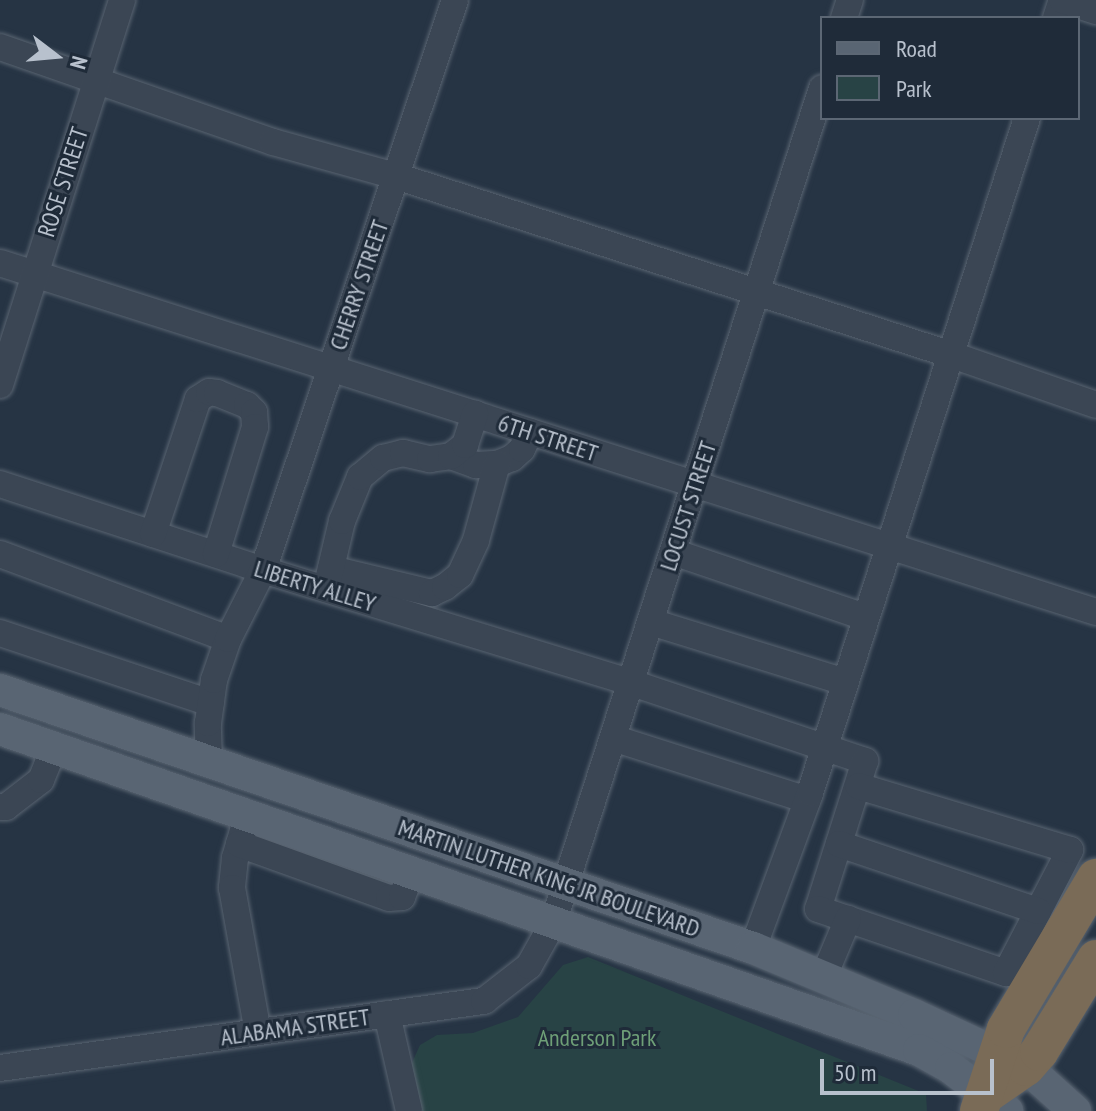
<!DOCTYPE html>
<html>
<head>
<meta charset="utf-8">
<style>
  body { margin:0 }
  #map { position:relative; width:1096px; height:1111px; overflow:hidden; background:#263444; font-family:"PT Sans Narrow",sans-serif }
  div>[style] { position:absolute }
  .green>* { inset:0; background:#284345 }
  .roads { filter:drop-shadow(0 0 2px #596471) drop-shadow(0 0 2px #596471) }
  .minor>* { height:26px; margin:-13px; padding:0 13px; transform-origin:13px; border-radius:13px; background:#3b4654 }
  .major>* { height:32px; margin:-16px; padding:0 16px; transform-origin:16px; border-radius:16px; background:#596573 }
  .highway>* { height:38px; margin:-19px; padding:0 19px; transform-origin:19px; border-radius:19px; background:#7a6b57 }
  span { translate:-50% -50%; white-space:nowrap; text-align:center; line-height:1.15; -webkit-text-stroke:6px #1f2b39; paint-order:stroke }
  .street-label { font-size:24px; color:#b8c1cd }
  .park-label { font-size:24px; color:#6e9f77 }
  .legend { position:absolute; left:820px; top:16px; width:260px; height:104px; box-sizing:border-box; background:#1f2b39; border:2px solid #5c6774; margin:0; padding:10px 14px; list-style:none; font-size:24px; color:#b8c1cd }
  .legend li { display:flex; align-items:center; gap:16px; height:40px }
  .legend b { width:40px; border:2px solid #5c6774 }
  .north { position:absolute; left:16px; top:16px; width:80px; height:80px; -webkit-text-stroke:6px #1f2b39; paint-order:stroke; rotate:106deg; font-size:22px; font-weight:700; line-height:32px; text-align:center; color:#b8c1cd }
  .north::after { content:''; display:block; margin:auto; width:28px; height:36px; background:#b8c1cd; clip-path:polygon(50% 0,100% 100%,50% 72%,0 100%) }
  .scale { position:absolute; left:820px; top:1059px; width:174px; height:36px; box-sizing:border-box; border:4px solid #b8c1cd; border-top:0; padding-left:10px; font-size:24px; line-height:28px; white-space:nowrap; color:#b8c1cd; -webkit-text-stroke:6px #1f2b39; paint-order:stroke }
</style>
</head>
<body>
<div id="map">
  <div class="green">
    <i style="clip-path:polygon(588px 957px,926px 1094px,927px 1111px,416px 1111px,406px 1076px,420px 1045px,437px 1035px,473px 1033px,518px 1017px,563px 965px)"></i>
  </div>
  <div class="roads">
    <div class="minor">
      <i style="left:844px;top:18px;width:19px;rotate:-72deg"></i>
      <i style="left:1056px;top:18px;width:19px;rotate:-72deg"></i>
      <i style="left:1062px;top:0;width:36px;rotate:18deg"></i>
      <i style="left:0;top:47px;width:289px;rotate:19.2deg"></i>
      <i style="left:273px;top:142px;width:128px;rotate:15.5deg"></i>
      <i style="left:396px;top:176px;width:584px;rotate:17.85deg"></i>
      <i style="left:952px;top:355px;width:152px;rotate:19.1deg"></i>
      <i style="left:0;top:263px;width:1150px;rotate:17.66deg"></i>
      <i style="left:0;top:385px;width:404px;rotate:-72.4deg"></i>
      <i style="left:451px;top:456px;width:27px;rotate:20deg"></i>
      <i style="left:476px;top:465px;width:21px;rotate:-3deg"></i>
      <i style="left:497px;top:464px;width:16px;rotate:-22deg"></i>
      <i style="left:512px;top:458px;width:13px;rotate:-42deg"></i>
      <i style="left:522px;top:449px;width:19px;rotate:-65deg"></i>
      <i style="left:0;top:484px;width:277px;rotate:18.1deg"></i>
      <i style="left:263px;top:570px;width:386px;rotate:17deg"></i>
      <i style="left:632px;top:683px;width:246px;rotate:18.5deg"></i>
      <i style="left:865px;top:761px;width:155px;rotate:107.6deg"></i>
      <i style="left:818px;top:909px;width:199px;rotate:18.8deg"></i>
      <i style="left:1006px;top:973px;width:139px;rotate:-62.5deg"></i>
      <i style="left:1070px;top:850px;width:221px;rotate:-163.2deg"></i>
      <i style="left:153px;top:534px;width:142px;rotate:-71.6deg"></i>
      <i style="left:198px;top:399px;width:13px;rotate:-32deg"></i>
      <i style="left:209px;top:392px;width:8px;rotate:7deg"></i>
      <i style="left:217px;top:393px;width:32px;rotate:22deg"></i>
      <i style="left:247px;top:405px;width:10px;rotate:45deg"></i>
      <i style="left:254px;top:412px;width:15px;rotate:86deg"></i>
      <i style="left:255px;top:427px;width:133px;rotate:107.1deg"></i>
      <i style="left:673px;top:552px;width:203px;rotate:18.7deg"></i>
      <i style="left:0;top:554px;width:243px;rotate:20.4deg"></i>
      <i style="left:331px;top:569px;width:104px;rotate:13.4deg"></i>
      <i style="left:432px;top:593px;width:14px;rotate:-25deg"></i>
      <i style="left:445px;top:587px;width:19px;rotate:-39deg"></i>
      <i style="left:460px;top:575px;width:38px;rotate:-65deg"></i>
      <i style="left:476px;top:540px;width:79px;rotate:-74.6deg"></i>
      <i style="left:326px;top:589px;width:70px;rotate:-76.8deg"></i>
      <i style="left:342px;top:521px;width:48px;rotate:-67.8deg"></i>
      <i style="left:360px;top:477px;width:30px;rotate:-40deg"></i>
      <i style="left:383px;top:458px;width:21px;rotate:-14deg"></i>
      <i style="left:403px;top:453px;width:28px;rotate:13deg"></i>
      <i style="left:430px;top:459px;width:21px;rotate:-8deg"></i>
      <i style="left:451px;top:456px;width:18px;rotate:-38deg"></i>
      <i style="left:465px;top:445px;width:33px;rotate:-72deg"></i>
      <i style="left:651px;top:622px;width:203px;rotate:17.2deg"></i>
      <i style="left:0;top:633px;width:222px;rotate:18.4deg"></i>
      <i style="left:613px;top:738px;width:204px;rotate:17.7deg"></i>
      <i style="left:209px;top:761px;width:38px;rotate:-92deg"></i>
      <i style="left:208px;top:723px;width:43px;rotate:-82.1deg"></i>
      <i style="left:214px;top:680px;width:43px;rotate:-71.1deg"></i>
      <i style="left:228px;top:639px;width:77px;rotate:-63.1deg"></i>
      <i style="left:263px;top:570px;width:601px;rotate:-71.38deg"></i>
      <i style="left:0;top:807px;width:6px"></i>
      <i style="left:6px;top:807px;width:44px;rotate:-37.6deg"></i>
      <i style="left:41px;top:780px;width:35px;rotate:-68deg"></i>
      <i style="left:247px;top:817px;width:43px;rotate:106.3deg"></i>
      <i style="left:235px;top:858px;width:30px;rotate:96deg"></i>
      <i style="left:232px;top:888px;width:146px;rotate:79.8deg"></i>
      <i style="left:239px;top:844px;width:159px;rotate:19.8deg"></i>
      <i style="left:389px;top:898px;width:13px;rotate:-4deg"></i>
      <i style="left:402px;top:897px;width:25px;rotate:-69deg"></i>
      <i style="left:839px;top:844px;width:210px;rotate:18.6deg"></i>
      <i style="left:753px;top:948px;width:165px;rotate:-69.8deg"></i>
      <i style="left:810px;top:793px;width:709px;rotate:-72.18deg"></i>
      <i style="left:824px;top:976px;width:62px;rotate:-67.2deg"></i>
      <i style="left:387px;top:1014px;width:99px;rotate:77.2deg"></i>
      <i style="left:0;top:1068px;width:489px;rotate:-7.9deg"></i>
      <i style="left:484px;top:1001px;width:57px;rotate:-37.9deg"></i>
      <i style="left:529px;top:966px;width:49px;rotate:-60.8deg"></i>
      <i style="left:553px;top:923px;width:877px;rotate:-72.14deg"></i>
    </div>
    <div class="major">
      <i style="left:0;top:690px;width:796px;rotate:18.91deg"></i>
      <i style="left:753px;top:948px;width:174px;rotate:22.6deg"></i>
      <i style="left:914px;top:1015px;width:123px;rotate:24.9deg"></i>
      <i style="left:1026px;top:1067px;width:66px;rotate:41.9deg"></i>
      <i style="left:0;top:729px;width:973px;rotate:19.25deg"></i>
      <i style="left:919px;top:1050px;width:37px;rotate:29deg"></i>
      <i style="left:951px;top:1068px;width:71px;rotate:37.5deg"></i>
    </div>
    <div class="highway">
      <i style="left:987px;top:1094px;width:47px;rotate:-34.7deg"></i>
      <i style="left:1026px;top:1067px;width:20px;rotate:-49deg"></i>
      <i style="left:1039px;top:1052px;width:109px;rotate:-58.5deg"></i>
      <i style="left:979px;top:1111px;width:86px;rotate:-71.8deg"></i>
      <i style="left:1006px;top:1029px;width:176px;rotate:-59.2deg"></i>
    </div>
  </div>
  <div class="street-label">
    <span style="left:63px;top:182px;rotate:-72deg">ROSE STREET</span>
    <span style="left:359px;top:285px;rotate:-71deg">CHERRY STREET</span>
    <span style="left:548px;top:438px;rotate:18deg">6TH STREET</span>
    <span style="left:688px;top:506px;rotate:-72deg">LOCUST STREET</span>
    <span style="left:315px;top:586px;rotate:17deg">LIBERTY ALLEY</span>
    <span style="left:549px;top:878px;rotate:19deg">MARTIN LUTHER KING JR BOULEVARD</span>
    <span style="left:295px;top:1027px;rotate:-8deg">ALABAMA STREET</span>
  </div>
  <div class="park-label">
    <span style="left:597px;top:1038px">Anderson Park</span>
  </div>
  <ul class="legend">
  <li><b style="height:10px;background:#596573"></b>Road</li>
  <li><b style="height:22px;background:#284345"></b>Park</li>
  </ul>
  <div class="north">N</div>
  <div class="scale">50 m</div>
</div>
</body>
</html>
